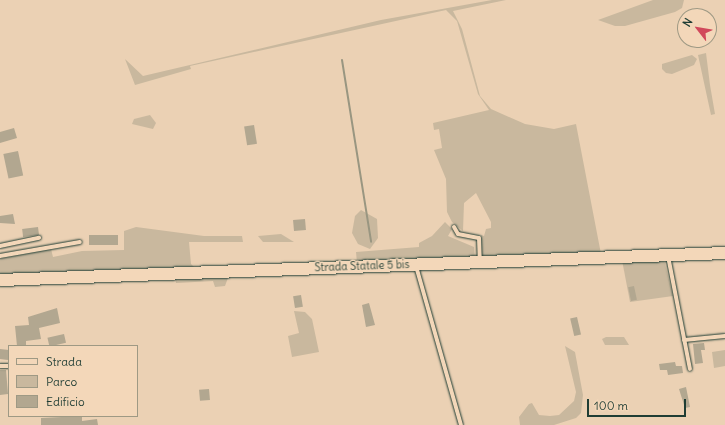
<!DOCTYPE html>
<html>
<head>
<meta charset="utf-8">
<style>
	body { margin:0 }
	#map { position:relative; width:725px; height:425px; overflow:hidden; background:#ebd1b4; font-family:Delius,sans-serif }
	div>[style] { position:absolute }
	.green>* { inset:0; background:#c9b89e }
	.stream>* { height:2px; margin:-1px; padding:0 1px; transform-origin:1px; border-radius:1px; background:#999681 }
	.building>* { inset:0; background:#b2a790; transform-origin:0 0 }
	.roads { filter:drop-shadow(0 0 1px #1f3d34) drop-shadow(0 0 1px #1f3d34) }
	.service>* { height:4px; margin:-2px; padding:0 2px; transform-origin:2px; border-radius:2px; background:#f3d7b9 }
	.primary>* { height:12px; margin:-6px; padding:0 6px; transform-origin:6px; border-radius:6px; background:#f3d7b9 }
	span { translate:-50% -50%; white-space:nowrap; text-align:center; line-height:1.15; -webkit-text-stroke:3px #f3d7b9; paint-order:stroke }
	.street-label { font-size:11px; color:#1f3d34 }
	.legend { position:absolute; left:8px; top:345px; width:130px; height:72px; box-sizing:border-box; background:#f3d7b9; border:1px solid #9e9984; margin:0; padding:5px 7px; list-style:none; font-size:12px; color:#1f3d34 }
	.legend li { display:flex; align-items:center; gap:8px; height:20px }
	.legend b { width:20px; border:1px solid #9e9984 }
	.north { position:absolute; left:677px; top:8px; width:40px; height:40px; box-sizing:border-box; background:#f3d7b9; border:1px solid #9e9984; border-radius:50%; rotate:301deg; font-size:11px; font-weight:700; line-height:16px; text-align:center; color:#1f3d34 }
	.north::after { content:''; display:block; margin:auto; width:14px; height:18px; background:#d1495b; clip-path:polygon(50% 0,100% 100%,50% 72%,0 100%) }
	.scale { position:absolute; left:587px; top:399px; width:99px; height:18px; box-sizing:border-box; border:2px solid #1f3d34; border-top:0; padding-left:5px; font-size:12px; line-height:14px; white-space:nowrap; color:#1f3d34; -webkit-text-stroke:3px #f3d7b9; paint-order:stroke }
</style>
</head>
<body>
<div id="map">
	<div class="green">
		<div style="clip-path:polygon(492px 0,506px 0,453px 11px,462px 29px,480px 96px,491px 109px,525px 124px,554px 129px,576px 124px,601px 254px,482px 259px,481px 235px,484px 236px,486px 229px,491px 228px,491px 222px,476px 193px,464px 203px,463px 231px,452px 222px,447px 212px,446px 179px,434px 150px,442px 148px,439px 129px,434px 130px,433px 123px,489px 110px,478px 94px,457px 21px,446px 10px,190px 66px,191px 69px,135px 85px,125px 59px,143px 76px,381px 20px)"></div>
		<div style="clip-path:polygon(653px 0,684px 0,682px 8px,675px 12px,625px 26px,615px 26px,598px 20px)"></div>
		<div style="clip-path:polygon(706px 53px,710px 85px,715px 114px,711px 115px,698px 55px)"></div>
		<div style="clip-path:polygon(692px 55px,697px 59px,694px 65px,672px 74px,666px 73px,662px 69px,662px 64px)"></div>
		<div style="clip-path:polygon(150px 115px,156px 123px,153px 129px,132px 124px,134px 119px)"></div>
		<div style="clip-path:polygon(361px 210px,377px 219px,378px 238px,370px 249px,358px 244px,352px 233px,355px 216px)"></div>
		<div style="clip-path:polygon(445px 222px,452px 229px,448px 236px,474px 247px,475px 258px,357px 263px,356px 252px,419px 247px,419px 243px,432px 236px)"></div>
		<div style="clip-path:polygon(136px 227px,204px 236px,242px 236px,243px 242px,189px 242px,191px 264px,195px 268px,0 275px,0 259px,51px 249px,53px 257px,82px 251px,124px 250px,124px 231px)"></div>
		<div style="clip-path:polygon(281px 234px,294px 242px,263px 242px,258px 236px)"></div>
		<div style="clip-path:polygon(622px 260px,664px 260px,673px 296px,630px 302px)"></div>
		<div style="clip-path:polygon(229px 275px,225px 286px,215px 287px,213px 281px,176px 283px,175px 277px)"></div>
		<div style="clip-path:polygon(294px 311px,305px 312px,312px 319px,319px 352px,292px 357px,288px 336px,299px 333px)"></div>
		<div style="clip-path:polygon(606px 337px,624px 337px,629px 345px,605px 345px,602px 339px)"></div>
		<div style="clip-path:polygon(565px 346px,575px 352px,583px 395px,581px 413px,576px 418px,554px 425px,520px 425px,519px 417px,529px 404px,532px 403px,539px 415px,550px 416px,559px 415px,574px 401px,576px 392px)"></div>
		<div style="clip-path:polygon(725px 350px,725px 366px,714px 368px,712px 352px)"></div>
	</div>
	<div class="stream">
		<div style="left:342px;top:60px;width:184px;rotate:80.9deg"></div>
	</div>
	<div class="building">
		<div style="left:254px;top:125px;width:19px;height:10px;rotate:81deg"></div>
		<div style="clip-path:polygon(14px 128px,17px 138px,0 143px,0 132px)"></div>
		<div style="left:18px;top:151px;width:25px;height:15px;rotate:78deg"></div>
		<div style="clip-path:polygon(13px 214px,15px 224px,0 223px,0 216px)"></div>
		<div style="left:305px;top:219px;width:11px;height:12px;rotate:85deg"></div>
		<div style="left:38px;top:227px;width:8px;height:16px;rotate:83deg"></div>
		<div style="left:89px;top:235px;width:29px;height:10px"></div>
		<div style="left:634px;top:286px;width:14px;height:6px;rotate:78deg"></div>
		<div style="left:301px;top:295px;width:12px;height:8px;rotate:81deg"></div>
		<div style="clip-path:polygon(369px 303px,375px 325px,366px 327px,362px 305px)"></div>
		<div style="clip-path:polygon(57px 308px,60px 323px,39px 328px,41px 339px,26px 341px,26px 346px,17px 346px,15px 326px,29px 325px,28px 317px)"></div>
		<div style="left:577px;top:317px;width:18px;height:7px;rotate:77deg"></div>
		<div style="left:64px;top:334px;width:9px;height:17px;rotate:77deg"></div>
		<div style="clip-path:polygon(704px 343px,705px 350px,701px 350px,703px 363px,695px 364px,693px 344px)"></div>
		<div style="left:0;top:349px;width:9px;height:10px;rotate:6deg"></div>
		<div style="clip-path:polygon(675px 362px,676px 366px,682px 366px,683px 373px,668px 375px,667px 370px,660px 370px,659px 364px)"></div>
		<div style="clip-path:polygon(0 370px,6px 370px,8px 394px,0 395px)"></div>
		<div style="clip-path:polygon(686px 387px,690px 407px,685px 408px,679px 389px)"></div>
		<div style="left:209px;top:389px;width:11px;height:10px;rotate:85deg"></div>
		<div style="clip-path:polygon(82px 416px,82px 421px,97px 419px,98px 425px,41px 425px,41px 418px)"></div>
	</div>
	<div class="roads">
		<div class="service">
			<div style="left:454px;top:227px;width:8px;rotate:60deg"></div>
			<div style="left:458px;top:234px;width:21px;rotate:11deg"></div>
			<div style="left:479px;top:238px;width:23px;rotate:88deg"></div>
			<div style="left:0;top:246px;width:40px;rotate:-12deg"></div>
			<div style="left:0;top:256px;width:81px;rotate:-9.9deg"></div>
			<div style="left:668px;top:256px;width:115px;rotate:79deg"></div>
			<div style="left:416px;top:266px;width:165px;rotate:74.2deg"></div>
			<div style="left:684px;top:340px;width:41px;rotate:-5.6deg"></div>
			<div style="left:0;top:366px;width:9px"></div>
		</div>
		<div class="primary">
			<div style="left:0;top:280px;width:726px;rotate:-2.13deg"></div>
		</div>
	</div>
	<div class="street-label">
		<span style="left:362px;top:266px;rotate:-2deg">Strada Statale 5 bis</span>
	</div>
	<ul class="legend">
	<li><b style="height:5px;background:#f3d7b9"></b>Strada</li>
	<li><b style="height:11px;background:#c9b89e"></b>Parco</li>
	<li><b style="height:11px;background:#b2a790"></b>Edificio</li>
	</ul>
	<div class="north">N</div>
	<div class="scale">100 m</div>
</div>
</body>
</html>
